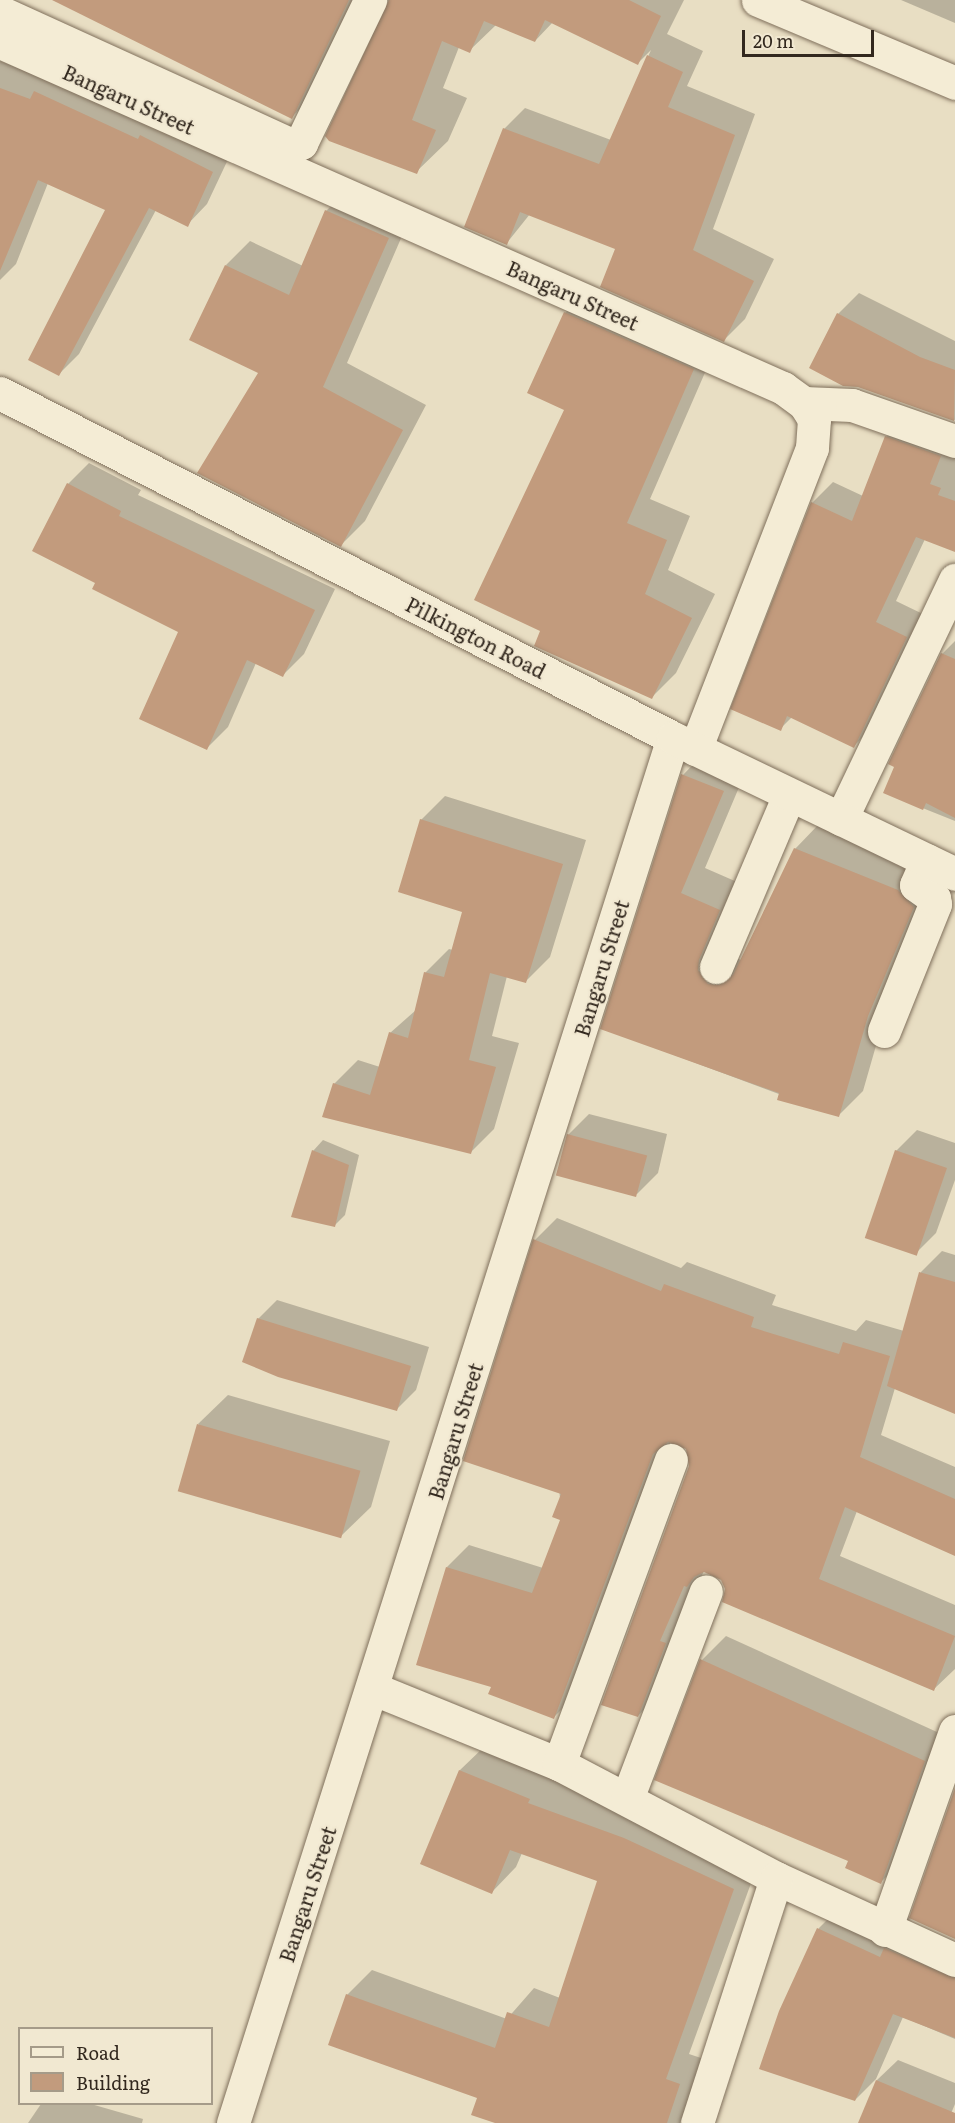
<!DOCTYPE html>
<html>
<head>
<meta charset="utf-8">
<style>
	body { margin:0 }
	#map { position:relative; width:955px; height:2123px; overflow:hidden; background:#e8dec3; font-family:Literata,serif }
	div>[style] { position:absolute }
	.shadow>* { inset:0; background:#0003 }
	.building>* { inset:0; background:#c29b7d; transform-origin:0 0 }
	.roads { filter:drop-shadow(0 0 2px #80705c) drop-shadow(0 0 2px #80705c) }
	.minor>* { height:33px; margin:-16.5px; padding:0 16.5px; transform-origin:16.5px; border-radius:16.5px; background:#f4ecd5 }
	.tertiary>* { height:33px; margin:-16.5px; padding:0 16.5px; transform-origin:16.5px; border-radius:16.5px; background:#f4ecd5 }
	span { translate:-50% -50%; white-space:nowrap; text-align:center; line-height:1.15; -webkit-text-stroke:4.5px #f1e8d1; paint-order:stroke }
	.street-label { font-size:20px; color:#32281e }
	.legend { position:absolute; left:18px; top:2027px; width:195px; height:78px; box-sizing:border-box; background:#f1e8d1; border:2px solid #a59b89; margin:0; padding:8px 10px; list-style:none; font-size:18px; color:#32281e }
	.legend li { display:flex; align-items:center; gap:12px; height:30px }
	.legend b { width:30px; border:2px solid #a59b89 }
	.scale { position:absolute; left:742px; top:30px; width:132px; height:27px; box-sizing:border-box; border:3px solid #32281e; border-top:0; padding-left:8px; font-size:18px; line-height:21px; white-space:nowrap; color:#32281e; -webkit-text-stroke:4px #f1e8d1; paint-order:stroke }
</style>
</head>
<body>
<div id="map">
	<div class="shadow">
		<div style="clip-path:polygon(55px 0,364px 0,323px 85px,292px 117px)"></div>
		<div style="clip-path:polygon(388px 0,684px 0,667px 34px,703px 51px,687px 86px,755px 114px,713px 229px,774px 259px,745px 319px,724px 340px,617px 248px,530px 214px,506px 244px,504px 129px,525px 108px,611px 140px,651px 50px,638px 63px,553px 22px,535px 41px,496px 25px,469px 51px,459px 47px,443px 88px,467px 98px,448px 141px,416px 172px)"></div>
		<div style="clip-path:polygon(901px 0,955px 0,955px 23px)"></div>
		<div style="clip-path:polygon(0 61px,232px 151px,207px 204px,187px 225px,156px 210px,79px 354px,59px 374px,107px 209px,48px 183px,16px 264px,0 280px)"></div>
		<div style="clip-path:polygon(351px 187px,412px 213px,347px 363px,426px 405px,365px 521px,341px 545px,260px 373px,226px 265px,250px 241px,303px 266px,326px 211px)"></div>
		<div style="clip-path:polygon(589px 289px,717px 345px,650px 499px,690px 516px,668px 570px,715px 594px,676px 673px,652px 697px,542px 631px,566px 409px,565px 313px)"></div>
		<div style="clip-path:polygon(859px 293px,955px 341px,955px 420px,859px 386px,838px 314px)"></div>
		<div style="clip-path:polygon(907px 416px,955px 433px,955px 546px,925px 539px,896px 601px,927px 616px,875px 725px,854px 746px,792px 717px,780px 729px,812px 503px,833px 482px,863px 496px,886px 437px)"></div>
		<div style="clip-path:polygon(89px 463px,141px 490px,138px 495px,335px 589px,304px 654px,283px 675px,256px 663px,228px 727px,207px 748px,180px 631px,97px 582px,68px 484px)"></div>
		<div style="clip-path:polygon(955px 641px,955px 821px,885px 793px,896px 766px,890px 763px,942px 654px)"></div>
		<div style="clip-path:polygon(707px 750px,748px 766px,705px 868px,744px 885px,726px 954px,741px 960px,795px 849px,819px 824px,938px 881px,892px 990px,863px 1091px,838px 1116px,602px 1028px,683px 775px)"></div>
		<div style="clip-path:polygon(445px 796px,586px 840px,550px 957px,526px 981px,507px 976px,492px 1036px,519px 1043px,494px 1129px,470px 1153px,334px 1084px,358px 1060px,380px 1067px,390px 1033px,416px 1010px,425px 973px,449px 949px,453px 950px,463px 911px,421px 820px)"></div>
		<div style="clip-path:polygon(589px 1114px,667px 1134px,658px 1173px,637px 1194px,568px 1135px)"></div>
		<div style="clip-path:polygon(917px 1130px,955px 1143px,955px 1180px,936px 1233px,915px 1254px,896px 1151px)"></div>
		<div style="clip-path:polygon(323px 1140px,359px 1155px,345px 1215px,335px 1225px,313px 1151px)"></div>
		<div style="clip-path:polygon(557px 1218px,681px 1268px,687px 1262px,776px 1295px,772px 1305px,856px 1331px,866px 1320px,904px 1331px,921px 1272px,942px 1251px,955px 1255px,955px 1413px,895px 1388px,881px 1435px,955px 1467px,955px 1555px,857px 1511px,840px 1556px,955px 1605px,955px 1669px,934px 1689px,726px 1588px,722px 1579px,704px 1571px,681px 1618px,660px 1693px,638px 1716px,690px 1467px,687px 1447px,671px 1441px,576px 1695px,554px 1717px,493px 1686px,447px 1567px,469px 1545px,543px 1568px,562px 1519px,535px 1240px)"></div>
		<div style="clip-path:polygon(277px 1300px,429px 1347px,416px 1390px,397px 1409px,258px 1319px)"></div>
		<div style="clip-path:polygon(228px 1395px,390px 1441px,371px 1507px,341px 1536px,198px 1424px)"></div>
		<div style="clip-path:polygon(726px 1636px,948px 1737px,905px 1858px,881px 1882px,850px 1860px,702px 1660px)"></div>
		<div style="clip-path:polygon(485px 1746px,758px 1864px,689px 2054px,704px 2059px,682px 2123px,499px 2123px,479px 2097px,347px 1995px,372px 1970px,507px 2019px,534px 1988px,560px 1998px,599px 1881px,522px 1853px,516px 1867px,492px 1892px,422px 1864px,460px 1770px)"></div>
		<div style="clip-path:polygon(840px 1907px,955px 1950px,955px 2039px,903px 2017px,876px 2079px,855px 2100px,781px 2012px,819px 1928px)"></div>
		<div style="clip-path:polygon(898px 2060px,955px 2083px,955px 2104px,947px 2123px,874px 2123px,877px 2080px)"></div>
		<div style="clip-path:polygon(41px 2104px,91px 2104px,143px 2119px,142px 2123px,28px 2123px)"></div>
	</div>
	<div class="building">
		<div style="clip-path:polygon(52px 0,349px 0,292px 119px)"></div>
		<div style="clip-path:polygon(389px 0,629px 0,661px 16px,638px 65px,545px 20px,535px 42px,484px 21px,470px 53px,442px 41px,412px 120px,436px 130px,417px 174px,329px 141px,325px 136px)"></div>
		<div style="clip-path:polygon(647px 55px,683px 72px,668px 107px,735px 135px,693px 250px,754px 281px,724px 342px,600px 287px,615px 249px,520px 212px,507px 245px,464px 227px,503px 128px,599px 164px)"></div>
		<div style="clip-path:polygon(0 88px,30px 99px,34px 91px,138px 139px,140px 135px,213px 172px,188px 227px,149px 208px,59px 376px,28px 360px,105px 210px,38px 180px,0 271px)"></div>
		<div style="clip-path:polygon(325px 210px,389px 238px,323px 387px,403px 430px,341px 547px,197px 473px,258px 373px,189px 340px,225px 265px,289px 295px)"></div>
		<div style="clip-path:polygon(564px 312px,694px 369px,627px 523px,667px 540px,645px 594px,692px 618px,652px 699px,534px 646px,540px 631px,474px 600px,564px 410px,527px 393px)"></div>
		<div style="clip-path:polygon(837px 313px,920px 357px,955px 370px,954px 421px,858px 387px,843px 386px,809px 368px)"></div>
		<div style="clip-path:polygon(885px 436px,941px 456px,930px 484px,941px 488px,938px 495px,955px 501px,955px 552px,916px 537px,876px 622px,907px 637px,854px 748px,787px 716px,781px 731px,730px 709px,811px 502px,852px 521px)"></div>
		<div style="clip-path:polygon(67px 483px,121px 511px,119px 516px,315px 610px,283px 677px,247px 660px,207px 750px,139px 719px,178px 632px,92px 589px,95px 583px,32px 551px)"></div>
		<div style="clip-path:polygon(941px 653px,955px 659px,955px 818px,926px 803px,923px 810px,883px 793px,894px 767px,888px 764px)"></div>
		<div style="clip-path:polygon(681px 774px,724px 791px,681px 893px,720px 910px,699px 960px,698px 970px,708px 984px,719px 985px,733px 975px,794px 848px,898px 890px,914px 907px,868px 1016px,839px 1117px,777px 1100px,779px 1093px,600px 1029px)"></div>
		<div style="clip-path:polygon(420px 819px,563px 864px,526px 983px,490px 973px,469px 1060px,496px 1067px,471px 1154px,322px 1117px,333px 1083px,370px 1095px,389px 1032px,408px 1038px,424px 972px,444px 977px,462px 912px,398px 892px)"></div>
		<div style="left:567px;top:1134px;width:83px;height:43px;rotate:15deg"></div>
		<div style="clip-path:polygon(312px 1150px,349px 1165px,335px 1227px,291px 1217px)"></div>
		<div style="left:895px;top:1150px;width:55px;height:93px;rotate:19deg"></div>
		<div style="clip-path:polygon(533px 1239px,661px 1291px,664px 1284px,754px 1317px,751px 1327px,839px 1354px,843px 1342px,890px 1356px,860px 1457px,955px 1499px,955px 1556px,845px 1507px,819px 1579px,955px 1636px,934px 1691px,722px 1602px,725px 1589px,721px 1580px,704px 1572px,694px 1577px,687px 1587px,684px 1586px,660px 1641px,666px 1643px,638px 1717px,601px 1705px,689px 1466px,686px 1449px,668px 1442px,653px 1454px,554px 1719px,488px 1694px,491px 1687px,416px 1665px,446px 1567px,532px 1593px,560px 1520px,552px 1517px,561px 1494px,463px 1461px)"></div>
		<div style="clip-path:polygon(919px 1272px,955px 1282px,955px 1414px,887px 1386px)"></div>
		<div style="clip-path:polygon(257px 1318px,411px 1366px,397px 1411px,278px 1377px,242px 1362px)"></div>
		<div style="left:197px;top:1424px;width:170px;height:70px;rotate:16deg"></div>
		<div style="clip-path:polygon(700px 1659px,925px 1761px,881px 1884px,845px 1868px,848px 1861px,654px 1780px)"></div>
		<div style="clip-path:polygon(459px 1770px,530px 1799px,528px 1803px,624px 1838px,734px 1889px,666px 2079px,680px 2084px,667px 2123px,495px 2123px,471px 2115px,477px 2098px,328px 2045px,346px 1994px,495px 2048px,507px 2012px,549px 2027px,597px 1881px,510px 1850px,492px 1894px,420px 1864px)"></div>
		<div style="clip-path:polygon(955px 1788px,955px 1939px,909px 1918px)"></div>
		<div style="clip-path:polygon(817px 1928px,880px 1957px,884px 1948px,955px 1978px,955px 2038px,893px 2014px,855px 2101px,759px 2069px,779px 2011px)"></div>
		<div style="clip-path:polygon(876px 2080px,955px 2113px,955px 2123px,858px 2123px)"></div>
	</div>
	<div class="roads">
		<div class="minor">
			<div style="left:758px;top:0;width:214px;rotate:22.8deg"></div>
			<div style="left:0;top:12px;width:323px;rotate:24.5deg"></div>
			<div style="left:294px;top:146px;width:8px;rotate:-23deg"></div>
			<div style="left:301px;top:143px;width:159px;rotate:-64.2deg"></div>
			<div style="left:0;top:42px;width:856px;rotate:23.84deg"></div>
			<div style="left:783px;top:388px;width:26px;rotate:36deg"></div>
			<div style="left:804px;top:403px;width:19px;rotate:58deg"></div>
			<div style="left:814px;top:419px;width:29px;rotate:94deg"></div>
			<div style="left:812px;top:448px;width:323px;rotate:111.2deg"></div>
			<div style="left:804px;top:403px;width:48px;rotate:2.4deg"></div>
			<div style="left:852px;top:405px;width:109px;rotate:19.3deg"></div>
			<div style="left:841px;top:819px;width:265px;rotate:-64.5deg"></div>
			<div style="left:716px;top:967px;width:187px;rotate:-67deg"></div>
			<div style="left:884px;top:1031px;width:137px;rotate:-68.1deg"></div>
			<div style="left:935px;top:904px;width:6px;rotate:-99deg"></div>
			<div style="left:934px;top:898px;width:22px;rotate:-144deg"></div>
			<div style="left:916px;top:885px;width:27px;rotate:-66deg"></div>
			<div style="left:374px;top:1689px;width:200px;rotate:22.1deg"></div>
			<div style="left:559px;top:1764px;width:245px;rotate:27.7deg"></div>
			<div style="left:776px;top:1878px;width:197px;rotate:24.6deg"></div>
			<div style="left:559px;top:1764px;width:324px;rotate:-69.8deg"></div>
			<div style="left:627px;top:1799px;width:222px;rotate:-69.2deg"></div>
			<div style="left:885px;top:1930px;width:211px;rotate:-70.6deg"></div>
			<div style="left:233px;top:2123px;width:1453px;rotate:-72.38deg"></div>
			<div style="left:697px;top:2123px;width:257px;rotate:-72.1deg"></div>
		</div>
		<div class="tertiary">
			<div style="left:0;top:393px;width:756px;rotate:27.14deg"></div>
			<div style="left:673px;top:738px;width:313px;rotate:25.7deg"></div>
		</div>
	</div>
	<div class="street-label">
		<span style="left:129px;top:99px;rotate:24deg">Bangaru Street</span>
		<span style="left:573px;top:295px;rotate:24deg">Bangaru Street</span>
		<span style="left:476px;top:637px;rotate:27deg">Pilkington Road</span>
		<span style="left:601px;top:968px;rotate:-73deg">Bangaru Street</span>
		<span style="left:455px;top:1431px;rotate:-73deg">Bangaru Street</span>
		<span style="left:307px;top:1894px;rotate:-72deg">Bangaru Street</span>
	</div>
	<ul class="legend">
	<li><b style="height:8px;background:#f4ecd5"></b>Road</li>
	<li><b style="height:16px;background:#c29b7d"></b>Building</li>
	</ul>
	<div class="scale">20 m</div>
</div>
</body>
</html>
